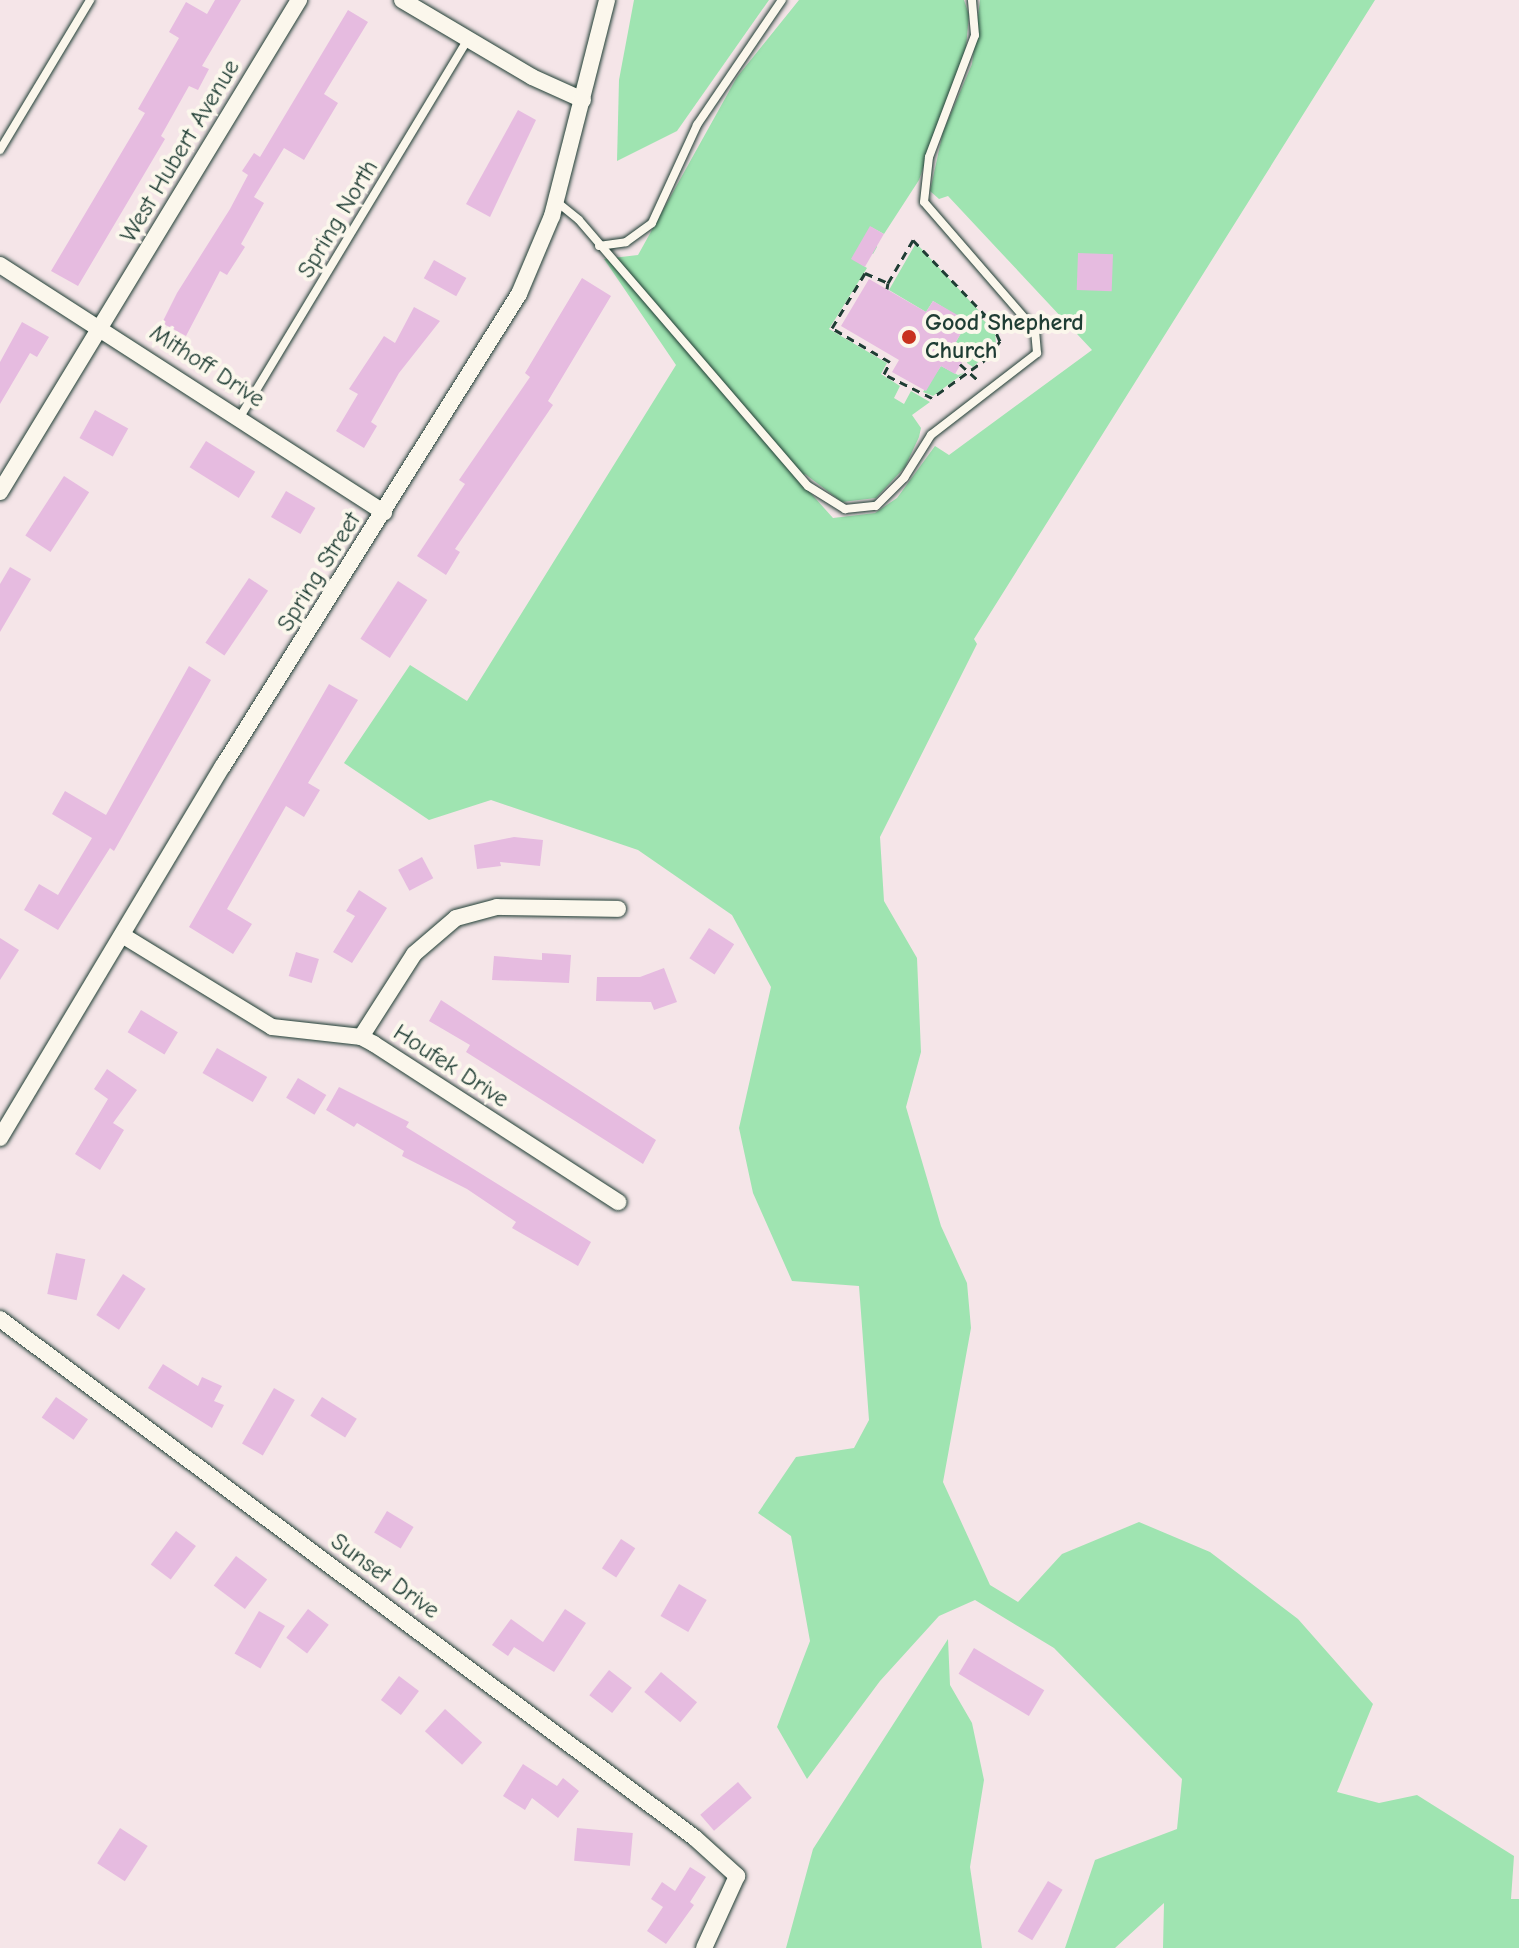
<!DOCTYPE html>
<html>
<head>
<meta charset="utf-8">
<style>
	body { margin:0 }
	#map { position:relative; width:1519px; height:1948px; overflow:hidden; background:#f5e5e8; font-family:"Comic Neue",sans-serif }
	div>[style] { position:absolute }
	.green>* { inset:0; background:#9fe4b1 }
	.building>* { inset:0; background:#e6bbe0; transform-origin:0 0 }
	.path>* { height:3px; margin-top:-1.5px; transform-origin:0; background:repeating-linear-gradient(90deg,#1f3d34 0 8px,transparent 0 14px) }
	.roads { filter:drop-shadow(0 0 2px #1f3d34) drop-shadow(0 0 2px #1f3d34) }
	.lane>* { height:8px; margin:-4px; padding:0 4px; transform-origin:4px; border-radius:4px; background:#fbf7ec }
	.street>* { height:16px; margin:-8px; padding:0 8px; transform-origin:8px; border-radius:8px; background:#fbf7ec }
	.dots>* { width:22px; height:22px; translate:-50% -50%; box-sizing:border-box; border:4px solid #fbf7ec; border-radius:50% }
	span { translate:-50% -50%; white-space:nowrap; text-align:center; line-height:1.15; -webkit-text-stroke:8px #fbf7ec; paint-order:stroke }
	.street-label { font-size:24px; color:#1f3d34 }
	.poi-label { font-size:24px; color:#1f3d34; font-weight:700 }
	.left { translate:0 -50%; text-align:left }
</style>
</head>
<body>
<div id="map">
	<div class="green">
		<div style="clip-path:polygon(634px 0,769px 0,677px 131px,617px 161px,619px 80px)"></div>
		<div style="clip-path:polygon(799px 0,964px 0,969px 15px,966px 47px,919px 180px,884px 234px,871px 227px,877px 247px,873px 254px,860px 247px,853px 259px,867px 268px,829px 329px,887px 363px,881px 374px,900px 386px,894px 398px,904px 404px,911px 391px,930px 402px,912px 415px,921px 428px,919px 437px,905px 467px,876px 498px,842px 502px,805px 474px,799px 480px,833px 518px,875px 513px,897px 498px,935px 446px,949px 455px,1092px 350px,948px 196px,939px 199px,930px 191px,943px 132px,972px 64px,980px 0,1375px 0,974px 639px,977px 644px,880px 837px,884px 901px,917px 958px,921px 1052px,906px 1107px,941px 1226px,967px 1283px,971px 1328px,943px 1482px,990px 1585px,1018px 1602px,1062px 1554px,1139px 1522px,1210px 1552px,1298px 1619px,1373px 1704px,1337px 1792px,1379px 1803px,1417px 1795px,1514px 1856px,1511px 1899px,1519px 1899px,1519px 1948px,1163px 1948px,1164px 1903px,1115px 1948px,1065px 1948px,1095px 1860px,1177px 1829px,1182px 1779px,1054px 1648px,975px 1600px,939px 1616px,880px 1681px,807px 1779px,777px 1727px,810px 1641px,791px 1536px,758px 1513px,796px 1457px,854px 1448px,869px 1420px,859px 1286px,792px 1281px,753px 1193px,739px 1128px,771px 987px,732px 915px,638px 850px,491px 800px,429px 820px,344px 763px,410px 665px,467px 701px,676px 365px,604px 259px,638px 255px,737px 77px)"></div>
		<div style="clip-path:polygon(916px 243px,982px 314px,980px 317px,967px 322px,933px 301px,926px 312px,889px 290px)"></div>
		<div style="clip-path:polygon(982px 319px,995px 330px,996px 345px,973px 367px,967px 363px,969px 357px,953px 347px,965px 326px)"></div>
		<div style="clip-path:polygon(941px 366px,958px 375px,964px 373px,933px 396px,923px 392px)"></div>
		<div style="clip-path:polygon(948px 1639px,950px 1685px,972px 1723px,984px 1780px,970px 1867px,982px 1948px,786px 1948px,813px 1849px)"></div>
	</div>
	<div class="building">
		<div style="clip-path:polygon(215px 0,241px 0,202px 66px,209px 69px,198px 90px,189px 86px,161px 136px,165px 139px,78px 286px,51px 271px,145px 113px,138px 109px,179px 38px,169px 32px,186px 2px,207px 14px)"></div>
		<div style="clip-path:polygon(348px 10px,368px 22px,324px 94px,338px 103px,304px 160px,284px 148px,254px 197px,264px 203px,241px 244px,245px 247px,227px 275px,220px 271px,186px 336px,162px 323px,177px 293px,230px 209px,248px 175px,242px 171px,254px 153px,260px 157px)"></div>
		<div style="clip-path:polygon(518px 110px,536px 120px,490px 217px,466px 204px)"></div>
		<div style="left:870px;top:226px;width:16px;height:38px;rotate:30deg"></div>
		<div style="left:1078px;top:253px;width:35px;height:37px;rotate:2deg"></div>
		<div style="left:434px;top:260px;width:37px;height:21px;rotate:29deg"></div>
		<div style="clip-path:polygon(582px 278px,611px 296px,548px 401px,553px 405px,455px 549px,460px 552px,446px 575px,417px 556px,465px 484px,459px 480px,530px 377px,525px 373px)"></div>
		<div style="clip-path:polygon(869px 279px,926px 312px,933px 301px,968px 321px,953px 347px,966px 355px,955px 374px,941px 366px,926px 391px,892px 372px,899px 360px,841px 326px)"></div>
		<div style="clip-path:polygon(414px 307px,440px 321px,399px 373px,371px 422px,377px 426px,364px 448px,336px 431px,358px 394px,349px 389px,384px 336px,395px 343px)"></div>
		<div style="clip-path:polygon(22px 322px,49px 337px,37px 357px,30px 353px,0 404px,0 362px)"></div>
		<div style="left:95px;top:410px;width:38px;height:32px;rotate:29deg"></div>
		<div style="left:206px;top:441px;width:58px;height:31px;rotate:32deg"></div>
		<div style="left:64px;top:476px;width:30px;height:71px;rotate:33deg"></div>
		<div style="left:286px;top:491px;width:34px;height:30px;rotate:30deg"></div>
		<div style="clip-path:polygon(10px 567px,31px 579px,0 632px,0 584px)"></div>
		<div style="left:249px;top:578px;width:23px;height:78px;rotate:34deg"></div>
		<div style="left:398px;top:581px;width:35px;height:69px;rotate:33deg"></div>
		<div style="clip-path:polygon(189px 666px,211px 680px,114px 851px,110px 848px,58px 930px,24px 910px,39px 884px,58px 895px,92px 838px,52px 814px,65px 791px,106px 815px)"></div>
		<div style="clip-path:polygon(329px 684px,358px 700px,308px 783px,320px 790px,304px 817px,286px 806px,227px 909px,252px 924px,233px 954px,189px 927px)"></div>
		<div style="clip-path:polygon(514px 837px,543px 840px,540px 866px,500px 862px,501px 866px,477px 869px,474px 845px)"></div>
		<div style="left:422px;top:857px;width:24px;height:27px;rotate:62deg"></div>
		<div style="clip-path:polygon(359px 890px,387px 908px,352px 963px,333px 952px,355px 916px,346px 911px)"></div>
		<div style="left:709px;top:928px;width:30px;height:36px;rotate:33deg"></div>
		<div style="clip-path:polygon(0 938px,19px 950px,0 980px)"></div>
		<div style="left:296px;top:952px;width:24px;height:25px;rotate:17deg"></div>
		<div style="clip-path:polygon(542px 953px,571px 955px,569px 983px,492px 980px,494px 956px,542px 960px)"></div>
		<div style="clip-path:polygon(664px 968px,677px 1002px,654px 1010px,651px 1002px,596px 1001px,597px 977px,640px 977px)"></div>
		<div style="clip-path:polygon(441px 1000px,656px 1140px,643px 1164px,466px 1052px,470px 1045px,429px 1021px)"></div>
		<div style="left:141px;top:1010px;width:43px;height:26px;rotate:31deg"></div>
		<div style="left:217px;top:1048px;width:58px;height:29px;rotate:30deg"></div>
		<div style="clip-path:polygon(107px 1069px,137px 1090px,113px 1123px,124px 1130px,100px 1170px,75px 1154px,108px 1099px,94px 1089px)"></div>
		<div style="left:298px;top:1078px;width:33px;height:23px;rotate:31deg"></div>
		<div style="clip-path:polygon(339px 1087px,409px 1122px,406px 1127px,591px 1242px,578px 1266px,512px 1228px,516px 1222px,467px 1189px,402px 1156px,404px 1151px,357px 1123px,354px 1127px,326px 1110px)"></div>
		<div style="left:56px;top:1253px;width:30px;height:42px;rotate:12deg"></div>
		<div style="left:123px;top:1274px;width:27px;height:49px;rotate:33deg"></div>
		<div style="clip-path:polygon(163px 1364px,198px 1386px,202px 1377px,222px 1386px,214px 1401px,224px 1405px,212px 1428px,148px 1388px)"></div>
		<div style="left:274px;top:1388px;width:24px;height:64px;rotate:30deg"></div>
		<div style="left:56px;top:1397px;width:39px;height:25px;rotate:35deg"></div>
		<div style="left:322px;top:1397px;width:41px;height:22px;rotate:32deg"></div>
		<div style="left:387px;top:1511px;width:31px;height:25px;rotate:31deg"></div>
		<div style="left:176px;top:1531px;width:25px;height:42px;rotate:37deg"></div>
		<div style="left:621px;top:1539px;width:17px;height:35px;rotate:33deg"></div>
		<div style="left:236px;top:1556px;width:39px;height:37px;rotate:37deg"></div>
		<div style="left:679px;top:1584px;width:32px;height:37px;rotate:30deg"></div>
		<div style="left:308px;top:1609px;width:26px;height:36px;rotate:37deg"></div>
		<div style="clip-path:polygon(565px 1609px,586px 1623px,554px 1672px,514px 1647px,508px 1656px,492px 1645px,511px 1619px,543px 1642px)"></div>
		<div style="left:259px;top:1611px;width:30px;height:49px;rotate:30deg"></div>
		<div style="left:974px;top:1648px;width:82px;height:30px;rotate:31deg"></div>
		<div style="left:609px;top:1670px;width:29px;height:32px;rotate:38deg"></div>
		<div style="left:661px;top:1672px;width:47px;height:26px;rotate:40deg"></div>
		<div style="left:399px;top:1676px;width:25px;height:30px;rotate:37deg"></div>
		<div style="left:445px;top:1709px;width:50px;height:30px;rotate:42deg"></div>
		<div style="clip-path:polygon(523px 1764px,557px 1786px,563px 1778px,579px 1791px,558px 1818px,532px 1798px,525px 1810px,503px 1796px)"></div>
		<div style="left:738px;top:1782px;width:21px;height:50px;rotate:49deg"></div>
		<div style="left:120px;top:1828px;width:33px;height:42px;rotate:33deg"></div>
		<div style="left:577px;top:1828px;width:56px;height:33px;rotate:5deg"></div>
		<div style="clip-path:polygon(690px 1867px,706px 1877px,690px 1902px,694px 1905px,666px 1944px,647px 1931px,663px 1907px,651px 1899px,662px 1882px,675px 1891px)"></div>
		<div style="left:1048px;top:1881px;width:17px;height:59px;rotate:31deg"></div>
	</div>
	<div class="path">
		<div style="left:913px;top:240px;width:112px;rotate:46.1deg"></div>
		<div style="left:991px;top:321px;width:22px;rotate:66deg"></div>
		<div style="left:1000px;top:341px;width:19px;rotate:125deg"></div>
		<div style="left:989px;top:357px;width:70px;rotate:144.3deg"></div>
		<div style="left:932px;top:398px;width:54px;rotate:-153.4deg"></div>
		<div style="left:884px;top:374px;width:13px;rotate:-63deg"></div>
		<div style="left:890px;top:362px;width:67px;rotate:-149.6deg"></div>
		<div style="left:832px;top:328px;width:64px;rotate:-59deg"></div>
		<div style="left:865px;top:273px;width:25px;rotate:23deg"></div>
		<div style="left:888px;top:283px;width:50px;rotate:-59.8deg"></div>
		<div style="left:887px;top:289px;width:6px;rotate:-81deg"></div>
		<div style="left:966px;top:324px;width:21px;rotate:-25deg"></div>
		<div style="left:960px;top:364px;width:24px;rotate:42deg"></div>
	</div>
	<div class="roads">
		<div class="lane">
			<div style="left:0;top:150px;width:175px;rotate:-59deg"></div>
			<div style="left:557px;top:202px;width:28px;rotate:39deg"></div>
			<div style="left:579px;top:220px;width:351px;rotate:49.3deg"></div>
			<div style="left:808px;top:486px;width:44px;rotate:31.9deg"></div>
			<div style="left:845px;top:509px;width:31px;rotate:-6deg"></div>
			<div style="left:876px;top:506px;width:40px;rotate:-45deg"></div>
			<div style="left:904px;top:478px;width:51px;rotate:-57.9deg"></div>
			<div style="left:931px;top:435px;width:134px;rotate:-37.7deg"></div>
			<div style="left:1037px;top:353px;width:23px;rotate:-95deg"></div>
			<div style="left:1035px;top:330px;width:169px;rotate:-130.9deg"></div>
			<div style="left:924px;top:202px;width:45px;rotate:-83.7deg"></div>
			<div style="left:929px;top:157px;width:130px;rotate:-69.3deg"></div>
			<div style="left:975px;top:35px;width:35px;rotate:-95deg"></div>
			<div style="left:599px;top:246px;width:27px;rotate:-8deg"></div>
			<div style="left:626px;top:242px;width:32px;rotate:-36deg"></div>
			<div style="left:652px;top:223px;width:108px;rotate:-65.3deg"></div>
			<div style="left:697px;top:125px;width:151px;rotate:-55.8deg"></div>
			<div style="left:240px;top:417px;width:439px;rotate:-58.9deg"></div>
		</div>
		<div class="street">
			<div style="left:402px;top:0;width:151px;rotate:30.6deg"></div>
			<div style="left:532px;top:77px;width:56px;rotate:24.3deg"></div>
			<div style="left:0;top:265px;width:457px;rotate:32.8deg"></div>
			<div style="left:0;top:492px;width:576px;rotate:-58.71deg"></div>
			<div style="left:122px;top:935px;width:176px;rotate:31.5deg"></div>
			<div style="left:272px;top:1027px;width:90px;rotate:6.4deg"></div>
			<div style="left:361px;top:1037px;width:15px;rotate:28deg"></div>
			<div style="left:374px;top:1044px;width:291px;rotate:32.9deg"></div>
			<div style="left:361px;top:1037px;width:98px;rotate:-57.4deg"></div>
			<div style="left:414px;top:954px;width:55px;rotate:-40.6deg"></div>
			<div style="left:456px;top:918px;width:42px;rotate:-15deg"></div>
			<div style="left:497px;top:907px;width:121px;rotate:0.9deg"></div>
			<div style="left:0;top:1138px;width:434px;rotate:-59.1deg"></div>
			<div style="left:223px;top:766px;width:557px;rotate:-57.91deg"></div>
			<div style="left:519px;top:294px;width:85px;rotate:-67.1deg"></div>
			<div style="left:552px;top:216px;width:223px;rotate:-75.7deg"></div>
			<div style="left:0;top:1319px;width:867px;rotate:36.75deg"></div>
			<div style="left:695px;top:1838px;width:57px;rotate:42.1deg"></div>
			<div style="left:737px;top:1876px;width:79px;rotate:114.6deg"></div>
		</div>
	</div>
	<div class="dots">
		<div style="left:909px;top:337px;background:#c8321e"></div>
	</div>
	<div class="street-label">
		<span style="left:180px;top:151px;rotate:-59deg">West Hubert Avenue</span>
		<span style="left:338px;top:219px;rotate:-59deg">Spring North</span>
		<span style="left:207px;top:366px;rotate:33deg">Mithoff Drive</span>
		<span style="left:319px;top:572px;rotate:-58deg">Spring Street</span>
		<span style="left:451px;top:1066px;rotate:33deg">Houfek Drive</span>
		<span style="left:385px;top:1576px;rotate:36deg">Sunset Drive</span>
	</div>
	<div class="poi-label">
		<span class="left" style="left:925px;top:337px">Good Shepherd<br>Church</span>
	</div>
</div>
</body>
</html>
